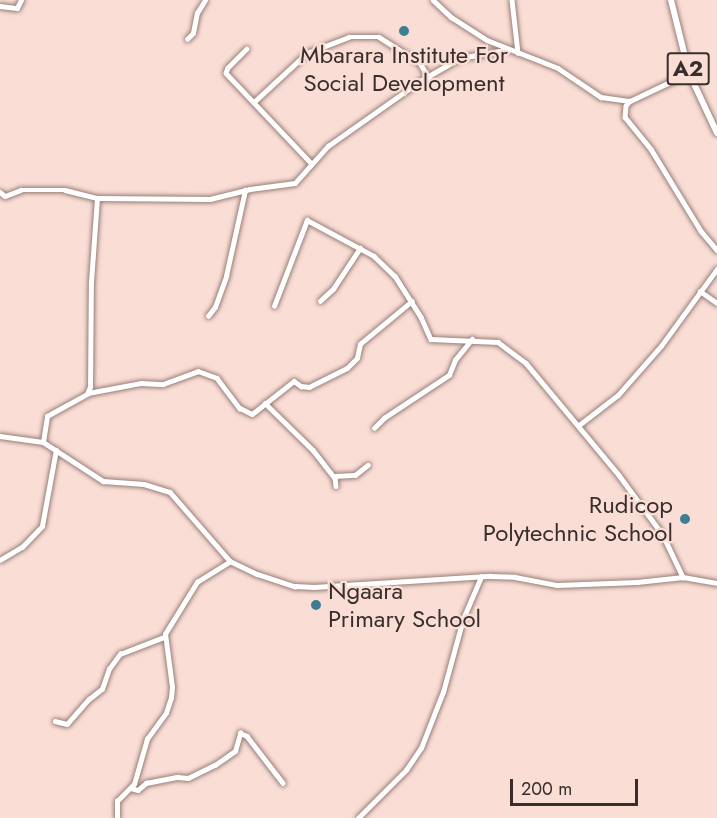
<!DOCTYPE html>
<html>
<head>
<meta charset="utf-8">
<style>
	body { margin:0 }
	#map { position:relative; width:717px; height:818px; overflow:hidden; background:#faded6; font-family:Jost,sans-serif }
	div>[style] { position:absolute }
	.roads { filter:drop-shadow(0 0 2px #987f78) drop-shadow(0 0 2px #987f78) }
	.minor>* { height:4.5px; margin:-2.25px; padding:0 2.25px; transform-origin:2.25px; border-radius:2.25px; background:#fff }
	.major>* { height:6px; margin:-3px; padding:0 3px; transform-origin:3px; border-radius:3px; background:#fff }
	.dots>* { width:16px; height:16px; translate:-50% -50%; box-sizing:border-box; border:3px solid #faded6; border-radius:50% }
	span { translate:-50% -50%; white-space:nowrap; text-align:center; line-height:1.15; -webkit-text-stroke:4.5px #faded6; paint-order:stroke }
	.shield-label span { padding:2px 4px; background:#faded6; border:2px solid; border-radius:4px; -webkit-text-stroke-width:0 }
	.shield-label { font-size:22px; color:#382e2b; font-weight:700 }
	.poi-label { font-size:24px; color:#382e2b }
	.right { translate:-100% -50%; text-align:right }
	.left { translate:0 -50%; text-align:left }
	.scale { position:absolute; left:510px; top:779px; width:128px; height:27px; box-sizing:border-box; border:3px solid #382e2b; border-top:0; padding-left:8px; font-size:18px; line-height:21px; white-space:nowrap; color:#382e2b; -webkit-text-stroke:4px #faded6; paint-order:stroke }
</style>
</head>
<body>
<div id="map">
	<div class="roads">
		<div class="minor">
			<div style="left:433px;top:0;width:25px;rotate:43deg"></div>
			<div style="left:451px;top:17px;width:43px;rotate:32.6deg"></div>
			<div style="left:487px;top:40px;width:76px;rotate:21.5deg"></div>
			<div style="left:558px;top:68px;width:52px;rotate:34deg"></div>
			<div style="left:601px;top:97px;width:29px;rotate:8deg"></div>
			<div style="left:630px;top:101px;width:65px;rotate:-25.4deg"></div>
			<div style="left:512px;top:0;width:53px;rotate:83.5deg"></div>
			<div style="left:0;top:6px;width:17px;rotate:7deg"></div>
			<div style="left:17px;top:8px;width:9px;rotate:-63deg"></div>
			<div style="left:187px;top:39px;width:8px;rotate:-45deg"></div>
			<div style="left:193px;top:33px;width:20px;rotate:-79deg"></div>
			<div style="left:197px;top:13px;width:15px;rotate:-58deg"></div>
			<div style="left:247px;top:49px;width:27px;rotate:135deg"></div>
			<div style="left:228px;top:68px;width:5px;rotate:112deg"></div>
			<div style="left:226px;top:73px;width:125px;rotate:46.6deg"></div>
			<div style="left:630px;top:101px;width:6px;rotate:129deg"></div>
			<div style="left:626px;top:106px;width:11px;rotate:95deg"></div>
			<div style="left:625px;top:117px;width:41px;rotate:50.9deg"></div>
			<div style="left:651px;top:149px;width:96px;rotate:58.6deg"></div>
			<div style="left:701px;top:231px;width:25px;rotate:50deg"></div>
			<div style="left:254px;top:102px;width:72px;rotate:-42.8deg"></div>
			<div style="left:307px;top:53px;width:45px;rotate:-20.9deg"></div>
			<div style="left:349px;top:37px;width:30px"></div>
			<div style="left:379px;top:37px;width:49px;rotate:32.4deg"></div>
			<div style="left:420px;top:63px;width:17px;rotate:59deg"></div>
			<div style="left:0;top:192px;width:6px;rotate:39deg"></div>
			<div style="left:5px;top:196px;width:17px;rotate:-21deg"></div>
			<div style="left:21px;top:190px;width:44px"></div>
			<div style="left:65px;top:190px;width:33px;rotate:14deg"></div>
			<div style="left:700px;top:291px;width:21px;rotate:35deg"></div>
			<div style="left:320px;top:301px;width:18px;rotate:-43deg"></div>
			<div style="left:333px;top:289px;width:49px;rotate:-56.6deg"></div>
			<div style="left:274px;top:306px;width:92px;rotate:-69deg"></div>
			<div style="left:307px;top:220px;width:76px;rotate:28.2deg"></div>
			<div style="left:374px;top:256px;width:29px;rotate:44deg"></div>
			<div style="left:395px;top:276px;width:49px;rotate:57.6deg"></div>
			<div style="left:421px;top:317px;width:24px;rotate:66deg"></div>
			<div style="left:431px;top:339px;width:67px;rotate:2.6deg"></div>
			<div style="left:498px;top:342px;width:35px;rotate:37deg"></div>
			<div style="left:526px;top:363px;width:146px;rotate:50.3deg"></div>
			<div style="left:619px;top:475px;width:74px;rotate:53.7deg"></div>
			<div style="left:663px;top:535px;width:47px;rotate:64.5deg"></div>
			<div style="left:208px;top:316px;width:11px;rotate:-52deg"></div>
			<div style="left:215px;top:307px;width:33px;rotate:-70deg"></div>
			<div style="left:226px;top:276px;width:88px;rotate:-77.5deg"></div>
			<div style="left:88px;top:393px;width:54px;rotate:-10.7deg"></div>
			<div style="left:141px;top:383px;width:22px;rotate:3deg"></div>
			<div style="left:163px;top:384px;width:37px;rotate:-20deg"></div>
			<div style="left:198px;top:371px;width:20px;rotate:20deg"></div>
			<div style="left:217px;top:378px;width:38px;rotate:53deg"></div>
			<div style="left:240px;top:408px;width:13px;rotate:27deg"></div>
			<div style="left:252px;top:414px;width:53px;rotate:-38.2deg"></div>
			<div style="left:294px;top:381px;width:9px;rotate:36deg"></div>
			<div style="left:301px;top:386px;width:8px;rotate:7deg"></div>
			<div style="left:309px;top:387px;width:42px;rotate:-26.6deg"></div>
			<div style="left:347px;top:368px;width:14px;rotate:-45deg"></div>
			<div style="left:357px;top:358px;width:14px;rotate:-78deg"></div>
			<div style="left:360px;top:344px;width:67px;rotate:-39.6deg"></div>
			<div style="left:265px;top:403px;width:67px;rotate:44.4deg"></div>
			<div style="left:313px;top:450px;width:36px;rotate:52deg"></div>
			<div style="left:335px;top:478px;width:8px;rotate:83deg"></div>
			<div style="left:579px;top:425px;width:49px;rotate:-37.6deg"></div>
			<div style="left:618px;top:395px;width:65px;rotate:-48.7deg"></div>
			<div style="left:661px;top:346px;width:95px;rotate:-54deg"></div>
			<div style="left:374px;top:428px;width:14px;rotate:-45deg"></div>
			<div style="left:384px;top:418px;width:78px;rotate:-33.5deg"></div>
			<div style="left:449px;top:375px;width:16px;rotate:-68deg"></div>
			<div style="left:455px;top:360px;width:27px;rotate:-51deg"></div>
			<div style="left:0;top:436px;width:43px;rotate:7.9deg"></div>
			<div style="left:43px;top:442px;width:72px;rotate:33deg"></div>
			<div style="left:103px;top:481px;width:41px;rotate:4.2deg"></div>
			<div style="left:144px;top:484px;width:27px;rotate:17deg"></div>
			<div style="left:170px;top:492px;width:91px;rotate:49deg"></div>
			<div style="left:230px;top:561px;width:30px;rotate:26deg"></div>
			<div style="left:257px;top:574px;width:40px;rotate:18deg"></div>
			<div style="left:295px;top:586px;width:19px;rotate:3deg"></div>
			<div style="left:314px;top:587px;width:177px;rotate:-3.6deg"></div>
			<div style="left:491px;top:576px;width:24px;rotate:2deg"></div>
			<div style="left:515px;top:577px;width:43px;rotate:10.8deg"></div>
			<div style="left:557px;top:585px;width:80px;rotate:-2.1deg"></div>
			<div style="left:637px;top:582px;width:46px;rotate:-6.2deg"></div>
			<div style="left:683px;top:577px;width:35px;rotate:10deg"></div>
			<div style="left:43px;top:442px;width:26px;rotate:-81deg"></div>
			<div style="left:47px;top:416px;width:46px;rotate:-28.8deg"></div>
			<div style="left:87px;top:394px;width:8px;rotate:-67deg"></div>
			<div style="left:90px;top:387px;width:105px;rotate:-89.5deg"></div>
			<div style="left:91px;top:282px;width:84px;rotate:-85.9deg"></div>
			<div style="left:97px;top:198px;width:113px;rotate:0.5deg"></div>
			<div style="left:210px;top:199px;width:41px;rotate:-14deg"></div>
			<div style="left:250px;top:189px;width:45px;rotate:-7.6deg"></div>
			<div style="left:295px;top:183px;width:50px;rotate:-48.3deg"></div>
			<div style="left:328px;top:146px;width:113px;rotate:-35.2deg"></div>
			<div style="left:420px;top:81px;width:46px;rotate:-29.9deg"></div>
			<div style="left:460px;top:58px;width:47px;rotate:-9.9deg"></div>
			<div style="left:334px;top:476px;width:21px;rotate:-3deg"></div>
			<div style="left:355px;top:475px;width:16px;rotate:-38deg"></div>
			<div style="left:0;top:560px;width:26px;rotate:-31deg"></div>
			<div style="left:22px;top:547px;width:29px;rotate:-46deg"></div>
			<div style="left:42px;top:526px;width:77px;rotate:-79.6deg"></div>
			<div style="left:55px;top:721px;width:12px;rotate:14deg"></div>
			<div style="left:67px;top:724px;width:33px;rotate:-49deg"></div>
			<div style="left:89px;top:699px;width:16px;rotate:-38deg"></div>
			<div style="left:102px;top:689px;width:21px;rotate:-71deg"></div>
			<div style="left:109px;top:669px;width:19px;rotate:-54deg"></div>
			<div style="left:120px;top:654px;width:47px;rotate:-21.1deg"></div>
			<div style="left:131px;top:788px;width:7px;rotate:16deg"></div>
			<div style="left:138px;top:790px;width:11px;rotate:-41deg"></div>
			<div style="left:146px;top:783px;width:32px;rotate:-11deg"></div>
			<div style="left:177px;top:777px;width:11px;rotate:5deg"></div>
			<div style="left:188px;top:778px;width:30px;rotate:-26deg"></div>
			<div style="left:215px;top:765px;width:24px;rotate:-35deg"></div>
			<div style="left:235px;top:751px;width:19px;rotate:-74deg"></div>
			<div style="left:240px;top:733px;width:8px;rotate:23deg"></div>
			<div style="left:247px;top:736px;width:59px;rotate:52.5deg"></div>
			<div style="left:117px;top:818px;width:17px;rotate:-90deg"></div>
			<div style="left:117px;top:801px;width:24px;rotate:-45deg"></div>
			<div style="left:134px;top:784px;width:47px;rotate:-73.9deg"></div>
			<div style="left:147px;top:739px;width:32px;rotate:-54deg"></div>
			<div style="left:166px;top:713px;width:16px;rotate:-72deg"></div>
			<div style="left:171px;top:698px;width:11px;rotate:-85deg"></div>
			<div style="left:172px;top:687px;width:53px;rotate:-97.5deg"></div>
			<div style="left:165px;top:634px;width:61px;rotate:-58.4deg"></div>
			<div style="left:197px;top:582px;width:39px;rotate:-32deg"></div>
			<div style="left:358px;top:818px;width:68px;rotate:-45deg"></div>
			<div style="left:406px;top:770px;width:27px;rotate:-56deg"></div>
			<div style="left:421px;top:748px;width:60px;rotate:-68.6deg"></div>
			<div style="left:443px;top:692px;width:76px;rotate:-74.7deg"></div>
			<div style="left:463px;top:619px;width:46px;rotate:-66.8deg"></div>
		</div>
		<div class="major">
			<div style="left:671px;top:0;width:75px;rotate:76.1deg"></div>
			<div style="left:689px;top:73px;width:66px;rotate:65deg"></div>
		</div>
	</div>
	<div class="dots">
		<div style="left:404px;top:31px;background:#3d7f90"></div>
		<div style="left:685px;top:519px;background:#3d7f90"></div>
		<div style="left:316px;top:605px;background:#3d7f90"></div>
	</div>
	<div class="shield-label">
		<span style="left:688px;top:69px">A2</span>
	</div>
	<div class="poi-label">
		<span style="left:404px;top:69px">Mbarara Institute For<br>Social Development</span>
		<span class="right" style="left:673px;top:519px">Rudicop<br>Polytechnic School</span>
		<span class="left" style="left:328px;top:605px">Ngaara<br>Primary School</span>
	</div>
	<div class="scale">200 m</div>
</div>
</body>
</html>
